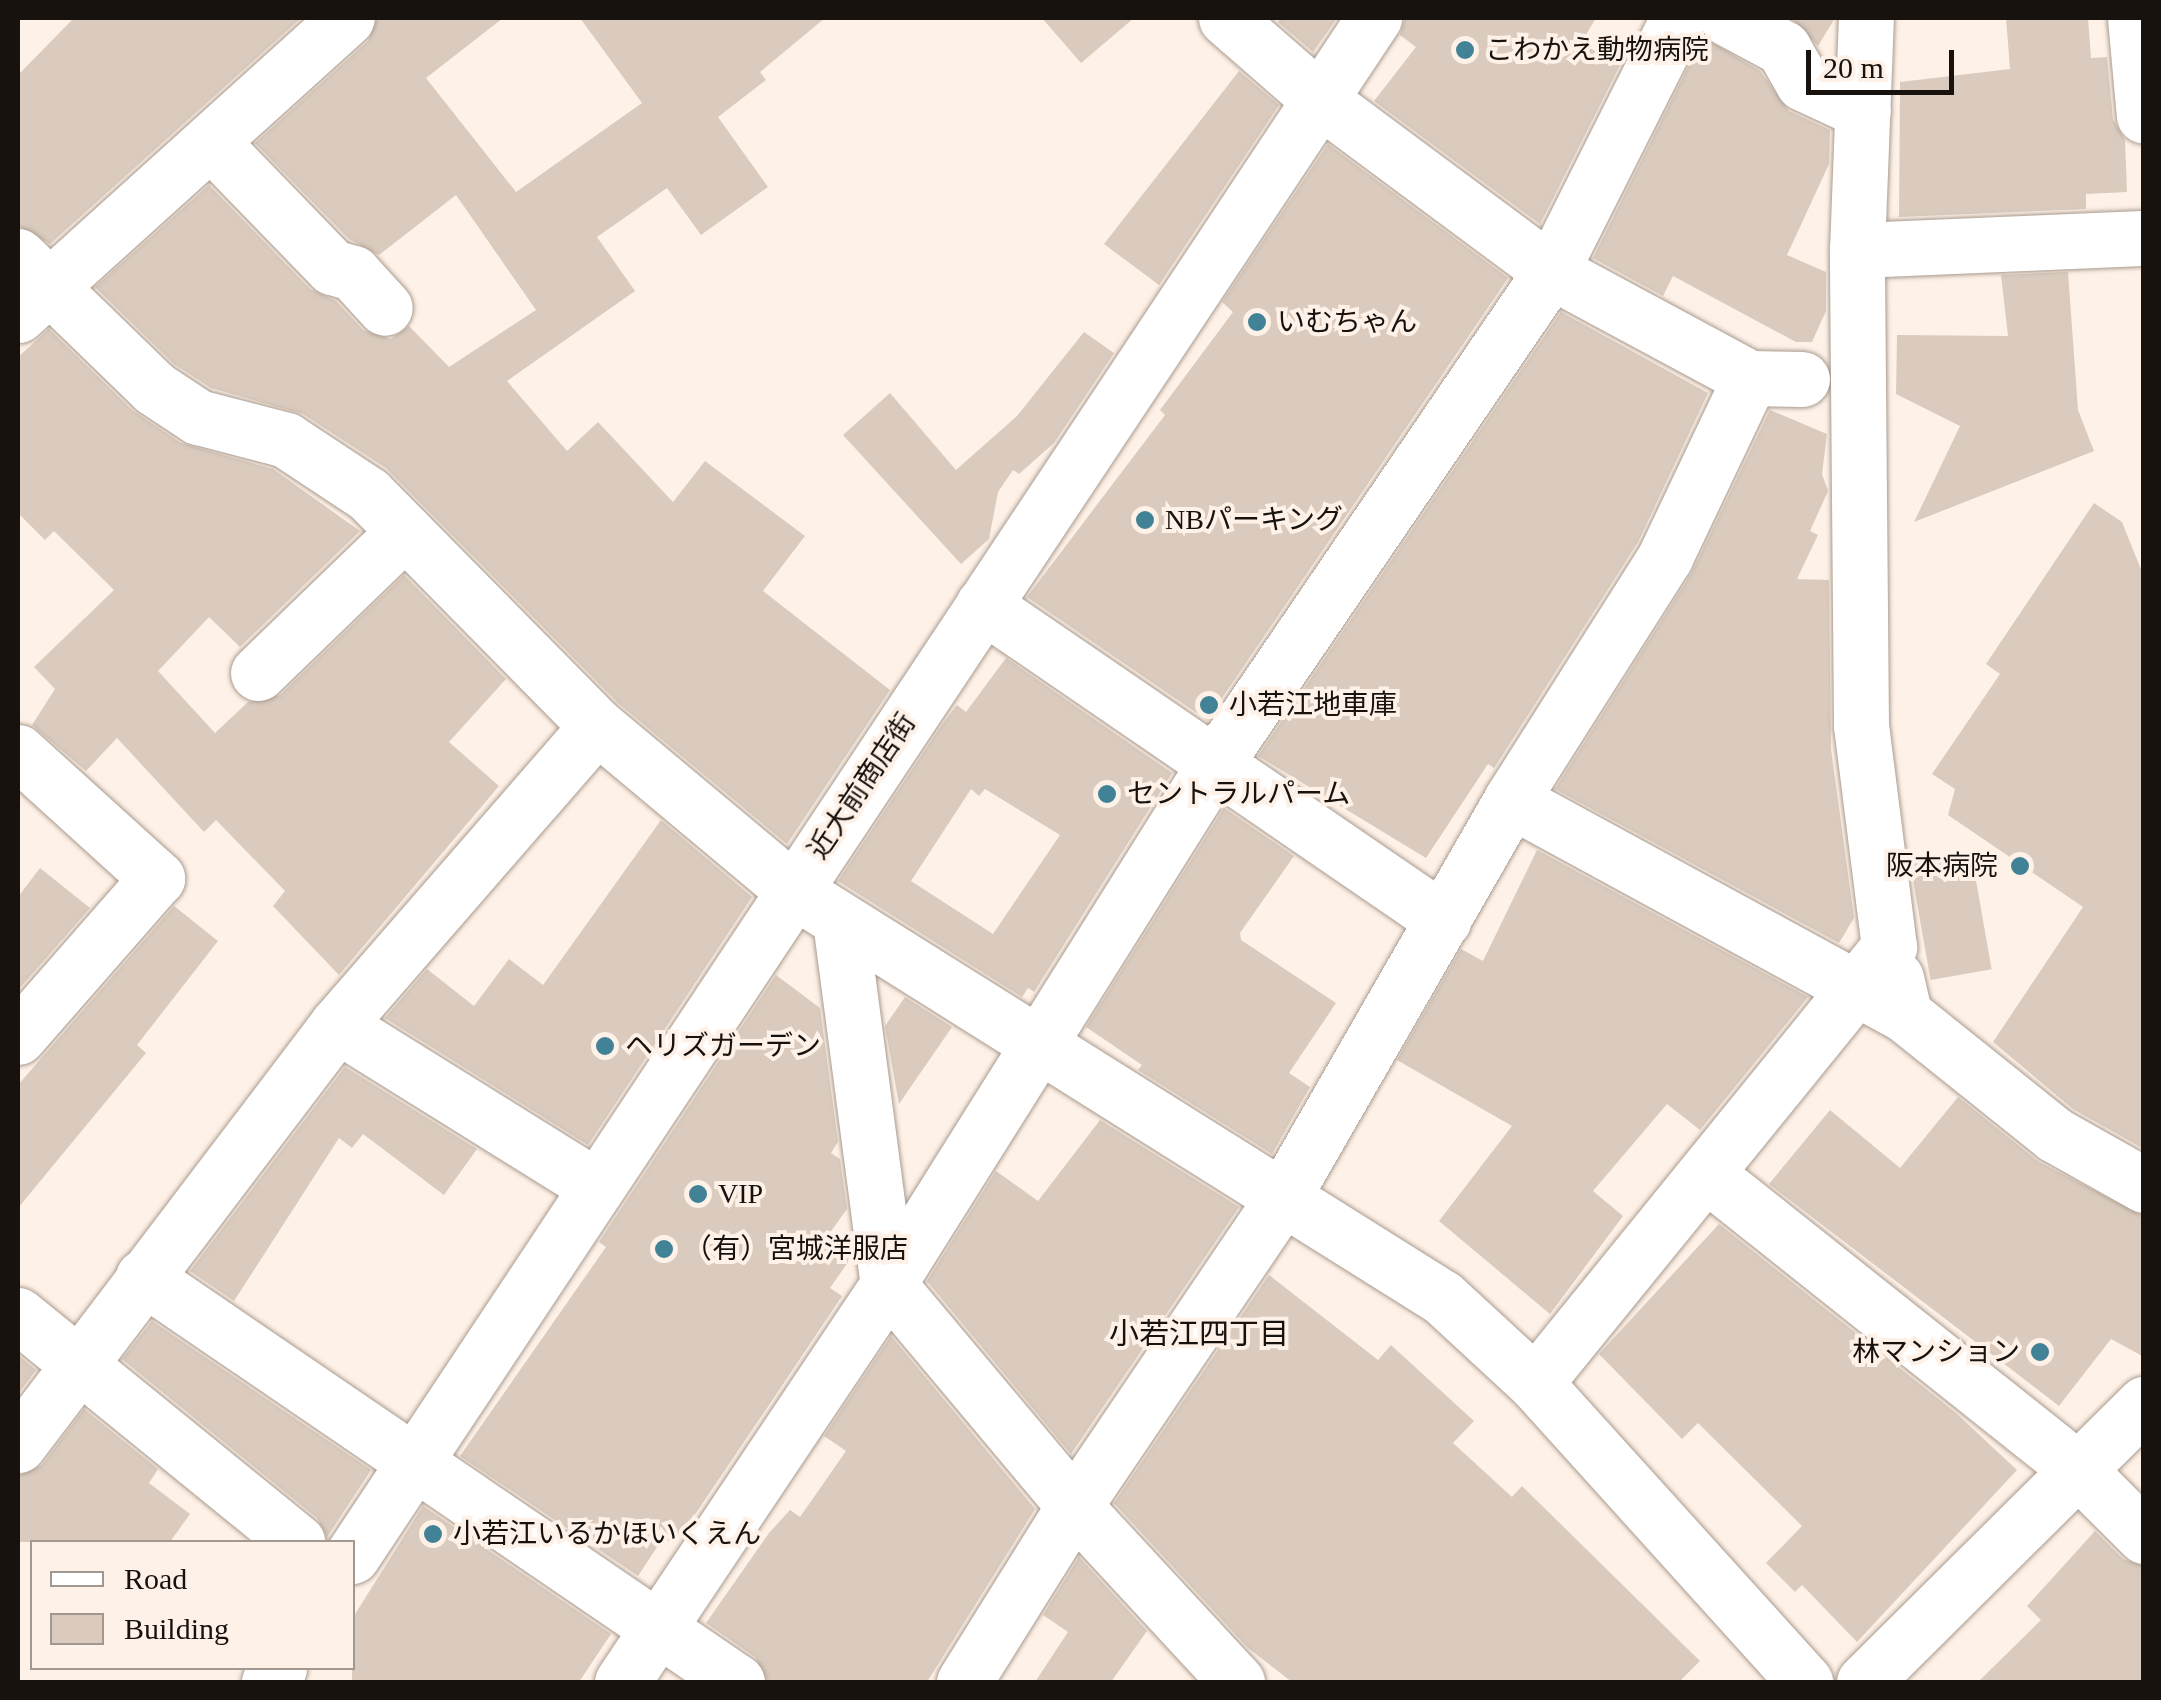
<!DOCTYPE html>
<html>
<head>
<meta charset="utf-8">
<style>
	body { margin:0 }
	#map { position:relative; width:2161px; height:1700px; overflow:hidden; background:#fef1e7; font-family:"Times New Roman","Noto Sans JP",serif }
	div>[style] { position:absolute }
	.building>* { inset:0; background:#dacbbe; transform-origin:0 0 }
	.roads { filter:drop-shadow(0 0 2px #a99b8f) drop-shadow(0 0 2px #a99b8f) }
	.minor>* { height:55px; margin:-27.5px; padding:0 27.5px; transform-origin:27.5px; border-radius:27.5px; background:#fff }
	.dots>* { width:28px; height:28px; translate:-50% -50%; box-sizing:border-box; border:5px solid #fef1e7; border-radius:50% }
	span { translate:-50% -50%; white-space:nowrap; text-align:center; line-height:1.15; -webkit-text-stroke:8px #fef1e7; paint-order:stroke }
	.poi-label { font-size:28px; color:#17120e }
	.left { translate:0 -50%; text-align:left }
	.right { translate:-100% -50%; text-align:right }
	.street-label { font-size:28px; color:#17120e }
	.neighbourhood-label { font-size:30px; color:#17120e }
	.frame { position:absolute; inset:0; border:20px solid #17120e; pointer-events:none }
	.legend { position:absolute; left:30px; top:1540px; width:325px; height:130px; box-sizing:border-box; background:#fef1e7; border:2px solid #a29890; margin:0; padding:12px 18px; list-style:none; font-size:30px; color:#17120e }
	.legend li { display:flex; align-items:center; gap:20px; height:50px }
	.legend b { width:50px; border:2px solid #a29890 }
	.scale { position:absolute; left:1806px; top:50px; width:148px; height:45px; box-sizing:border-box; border:5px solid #17120e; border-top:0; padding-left:12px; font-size:30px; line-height:35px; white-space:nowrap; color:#17120e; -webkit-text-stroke:8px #fef1e7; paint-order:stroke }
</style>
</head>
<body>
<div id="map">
	<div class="building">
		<div style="clip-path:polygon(74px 18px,301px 18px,50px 244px,18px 226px,18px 75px)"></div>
		<div style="clip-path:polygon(377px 18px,503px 18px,426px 78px,516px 192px,642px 103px,580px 18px,825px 18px,760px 72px,766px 80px,718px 117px,768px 187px,701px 235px,667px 188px,597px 237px,635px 291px,507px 381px,567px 451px,598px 422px,673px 502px,705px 461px,805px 536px,763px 591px,890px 690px,787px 844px,618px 703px,386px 468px,303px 414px,211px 388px,174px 364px,95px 287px,209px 185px,310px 289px,336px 301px,363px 330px,391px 339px,409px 326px,449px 367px,536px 310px,456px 195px,379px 255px,349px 239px,255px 143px,368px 41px)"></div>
		<div style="clip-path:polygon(1042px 18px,1134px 18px,1081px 63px)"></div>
		<div style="clip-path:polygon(1281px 18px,1337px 18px,1313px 52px,1278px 22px)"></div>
		<div style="clip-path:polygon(1405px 18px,1596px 18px,1581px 43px,1620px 65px,1540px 224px,1374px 101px,1416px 47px,1400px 35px)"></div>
		<div style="clip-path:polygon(1792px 18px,1835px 18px,1818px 46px)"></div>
		<div style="clip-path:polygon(2006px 18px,2088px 18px,2091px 58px,2107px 57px,2113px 119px,2125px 140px,2127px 192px,2086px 194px,2086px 209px,1899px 217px,1900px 82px,2010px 69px)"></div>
		<div style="clip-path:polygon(1703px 37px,1760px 71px,1789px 111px,1830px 130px,1829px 164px,1787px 255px,1826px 272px,1826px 311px,1812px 342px,1796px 342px,1673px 276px,1663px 296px,1593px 258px)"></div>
		<div style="clip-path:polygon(1239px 71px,1279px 105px,1159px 285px,1104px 244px)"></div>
		<div style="clip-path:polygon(1328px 144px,1508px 278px,1207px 720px,1027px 597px,1165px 415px,1160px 410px,1233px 312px,1222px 302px)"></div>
		<div style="clip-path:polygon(2068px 272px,2078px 410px,2094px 451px,1914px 522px,1960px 426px,1896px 394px,1897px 335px,2008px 336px,2001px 275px)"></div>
		<div style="clip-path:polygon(1561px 312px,1708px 393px,1638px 542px,1498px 762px,1494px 768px,1488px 764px,1426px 858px,1258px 756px)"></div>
		<div style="clip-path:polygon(49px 329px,132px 410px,181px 443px,273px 469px,360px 531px,240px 647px,209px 617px,158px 671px,215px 733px,248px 702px,280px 695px,404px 575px,506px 679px,449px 742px,499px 786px,339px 975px,273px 906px,285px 891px,216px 820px,204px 832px,117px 738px,86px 771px,32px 725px,55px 689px,34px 667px,114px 590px,54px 531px,45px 540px,18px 513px,18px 357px)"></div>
		<div style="clip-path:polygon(1084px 332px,1114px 353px,1054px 443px,1019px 474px,1013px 470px,998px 492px,989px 539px,961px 564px,843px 435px,890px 393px,956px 470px,1017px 416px)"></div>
		<div style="clip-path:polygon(1770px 410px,1827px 434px,1822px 474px,1828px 491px,1810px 531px,1818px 535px,1797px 579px,1829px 580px,1831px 749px,1854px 918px,1839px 943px,1555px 789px,1691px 574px)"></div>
		<div style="clip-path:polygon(2094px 503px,2122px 522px,2144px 577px,2144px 1149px,2073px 1109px,1993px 1042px,2083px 907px,1948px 815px,1955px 789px,1932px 774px,2000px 674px,1986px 664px)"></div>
		<div style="clip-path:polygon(evenodd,1006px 658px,1172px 773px,1034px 992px,1028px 988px,1022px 997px,838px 881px,941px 726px,957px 705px,966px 712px,1006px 658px,971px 789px,979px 796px,985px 789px,1060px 835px,993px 934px,911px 881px,971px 789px)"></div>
		<div style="clip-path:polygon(1224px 808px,1294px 856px,1240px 933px,1241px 940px,1336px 1003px,1289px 1073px,1310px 1087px,1272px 1154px,1138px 1070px,1142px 1065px,1086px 1027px)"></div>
		<div style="clip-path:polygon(661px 820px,752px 897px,588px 1145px,385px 1018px,427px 969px,474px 1006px,509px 959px,543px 985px)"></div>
		<div style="clip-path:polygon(1537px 850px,1808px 997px,1700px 1130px,1667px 1104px,1593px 1191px,1623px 1216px,1550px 1314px,1439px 1221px,1512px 1126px,1397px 1060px,1461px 949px,1483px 961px)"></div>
		<div style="left:1971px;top:852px;width:119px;height:62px;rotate:80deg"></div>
		<div style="clip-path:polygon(40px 868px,90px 908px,18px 990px,18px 897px)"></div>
		<div style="clip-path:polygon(174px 906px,218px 941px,137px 1045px,146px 1053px,18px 1208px,18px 1085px)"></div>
		<div style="clip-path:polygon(776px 975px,820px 1008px,838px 1142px,831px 1153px,840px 1159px,847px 1209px,829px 1234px,853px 1255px,830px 1288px,842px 1296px,771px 1402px,696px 1513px,671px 1543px,663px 1538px,638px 1576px,460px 1456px,606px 1247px,599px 1242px)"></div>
		<div style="clip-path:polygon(905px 997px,952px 1027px,899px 1104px,885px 1026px)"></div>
		<div style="clip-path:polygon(345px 1067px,477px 1149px,444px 1195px,363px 1134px,352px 1148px,339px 1138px,234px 1301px,190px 1271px)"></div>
		<div style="clip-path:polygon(1958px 1097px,2039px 1162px,2144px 1216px,2144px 1357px,2111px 1339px,2059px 1406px,1769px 1184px,1830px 1110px,1900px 1168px)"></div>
		<div style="clip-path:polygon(1100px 1120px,1239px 1207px,1071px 1454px,927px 1281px,996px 1171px,1038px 1201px)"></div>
		<div style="clip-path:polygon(1719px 1224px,1956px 1413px,2017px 1470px,1857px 1642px,1802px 1585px,1795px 1592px,1766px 1563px,1802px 1526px,1698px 1423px,1682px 1439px,1599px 1354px)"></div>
		<div style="clip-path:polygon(1269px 1275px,1378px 1360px,1391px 1345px,1474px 1421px,1453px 1443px,1512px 1497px,1522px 1486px,1700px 1661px,1679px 1682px,1292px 1682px,1248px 1648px,1114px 1503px)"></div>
		<div style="clip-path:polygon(152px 1321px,371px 1470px,327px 1537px,317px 1518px,122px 1359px)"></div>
		<div style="clip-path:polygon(891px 1336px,1035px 1509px,927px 1682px,768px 1682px,755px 1657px,706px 1623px,769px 1533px,790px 1510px,800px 1517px,846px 1451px,824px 1436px)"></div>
		<div style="clip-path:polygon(18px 1355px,36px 1370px,18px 1394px)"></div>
		<div style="clip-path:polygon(84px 1409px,158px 1469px,149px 1483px,190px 1514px,170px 1542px,18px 1542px,18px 1476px,42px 1465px)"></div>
		<div style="clip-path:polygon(423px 1506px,611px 1634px,579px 1682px,352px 1682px,352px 1619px)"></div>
		<div style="clip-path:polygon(2095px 1531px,2123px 1559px,2144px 1566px,2144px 1682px,1978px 1682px,2041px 1620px,2027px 1606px)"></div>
		<div style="clip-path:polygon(1079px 1557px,1147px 1631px,1111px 1682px,1035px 1682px,1068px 1632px,1043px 1615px)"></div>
	</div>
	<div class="roads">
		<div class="minor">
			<div style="left:1226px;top:18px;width:123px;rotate:41.1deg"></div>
			<div style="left:1319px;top:99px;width:289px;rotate:36.6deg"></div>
			<div style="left:1551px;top:271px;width:226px;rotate:28.3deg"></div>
			<div style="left:1750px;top:378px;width:52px;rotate:1.1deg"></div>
			<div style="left:1727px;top:18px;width:64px;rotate:28.2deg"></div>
			<div style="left:1783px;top:48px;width:40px;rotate:60.3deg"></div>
			<div style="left:1803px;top:83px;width:66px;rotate:25deg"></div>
			<div style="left:2135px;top:18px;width:98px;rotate:84.8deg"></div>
			<div style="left:211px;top:142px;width:174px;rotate:45.9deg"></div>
			<div style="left:332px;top:267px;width:22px;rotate:16deg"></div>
			<div style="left:353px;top:273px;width:47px;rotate:47.6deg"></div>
			<div style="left:1857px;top:250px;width:287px;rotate:-2.4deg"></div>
			<div style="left:18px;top:256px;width:190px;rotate:44.1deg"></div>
			<div style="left:154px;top:388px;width:53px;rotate:33.4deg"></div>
			<div style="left:198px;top:417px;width:91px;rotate:14.6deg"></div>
			<div style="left:286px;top:440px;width:98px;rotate:33.4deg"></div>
			<div style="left:368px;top:494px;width:326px;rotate:45.4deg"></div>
			<div style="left:597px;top:726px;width:256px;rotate:39.9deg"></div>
			<div style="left:793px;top:890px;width:767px;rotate:32.12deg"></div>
			<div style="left:1443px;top:1298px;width:125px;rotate:42.7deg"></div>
			<div style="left:1535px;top:1383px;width:403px;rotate:47.9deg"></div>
			<div style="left:18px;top:315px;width:443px;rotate:-42.1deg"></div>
			<div style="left:983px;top:605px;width:558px;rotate:34.4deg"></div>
			<div style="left:258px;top:673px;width:204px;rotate:-44deg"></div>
			<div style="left:18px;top:752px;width:188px;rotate:42.2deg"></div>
			<div style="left:157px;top:878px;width:211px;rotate:131.2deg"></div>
			<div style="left:1511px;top:800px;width:447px;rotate:28.6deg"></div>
			<div style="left:840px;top:921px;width:366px;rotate:82.5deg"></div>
			<div style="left:888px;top:1284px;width:290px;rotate:50deg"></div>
			<div style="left:1074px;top:1506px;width:240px;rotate:47.2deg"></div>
			<div style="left:1896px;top:978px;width:37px;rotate:77deg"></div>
			<div style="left:1904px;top:1014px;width:193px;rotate:38.7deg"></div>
			<div style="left:2055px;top:1135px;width:102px;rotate:29.3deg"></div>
			<div style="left:337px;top:1025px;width:306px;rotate:31.9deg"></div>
			<div style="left:1709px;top:1176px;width:470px;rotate:38.5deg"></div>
			<div style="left:2077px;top:1469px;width:95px;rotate:45deg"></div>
			<div style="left:143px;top:1277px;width:719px;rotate:34.29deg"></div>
			<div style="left:18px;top:1315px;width:360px;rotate:39.1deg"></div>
			<div style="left:1535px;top:1383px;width:562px;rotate:-50.93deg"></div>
			<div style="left:1889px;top:947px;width:223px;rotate:-97.2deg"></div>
			<div style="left:1861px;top:726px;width:476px;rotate:-90.5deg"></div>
			<div style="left:1857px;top:250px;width:232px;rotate:-87.8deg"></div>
			<div style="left:18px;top:1445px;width:527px;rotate:-52.78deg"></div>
			<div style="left:337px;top:1025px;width:396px;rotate:-49deg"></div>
			<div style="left:352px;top:1556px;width:1847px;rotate:-56.4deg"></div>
			<div style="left:269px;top:1682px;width:17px;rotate:-54deg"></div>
			<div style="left:622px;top:1682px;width:479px;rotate:-56.2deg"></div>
			<div style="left:888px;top:1284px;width:613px;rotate:-57.87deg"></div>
			<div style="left:1214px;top:765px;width:598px;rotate:-55.7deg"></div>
			<div style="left:1551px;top:271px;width:283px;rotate:-63.3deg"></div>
			<div style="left:964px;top:1682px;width:208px;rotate:-58deg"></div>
			<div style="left:1074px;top:1506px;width:367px;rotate:-55.9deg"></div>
			<div style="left:1280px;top:1202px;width:464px;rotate:-60.1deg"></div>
			<div style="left:1511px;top:800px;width:288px;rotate:-57.6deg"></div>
			<div style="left:1665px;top:557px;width:198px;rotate:-64.6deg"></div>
			<div style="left:1864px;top:1682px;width:395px;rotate:-44.8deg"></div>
		</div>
	</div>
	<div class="dots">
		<div style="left:1465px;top:50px;background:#428296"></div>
		<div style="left:1257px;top:322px;background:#428296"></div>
		<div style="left:1145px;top:520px;background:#428296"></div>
		<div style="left:1209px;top:705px;background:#428296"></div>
		<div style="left:1107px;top:794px;background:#428296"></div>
		<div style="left:2020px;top:866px;background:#428296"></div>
		<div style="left:605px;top:1046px;background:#428296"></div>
		<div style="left:698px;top:1194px;background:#428296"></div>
		<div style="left:664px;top:1249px;background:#428296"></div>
		<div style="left:2040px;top:1352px;background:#428296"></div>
		<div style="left:433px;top:1534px;background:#428296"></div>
	</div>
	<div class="poi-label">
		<span class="left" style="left:1485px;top:50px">こわかえ動物病院</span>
		<span class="left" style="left:1277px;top:322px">いむちゃん</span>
		<span class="left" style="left:1165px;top:520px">NBパーキング</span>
		<span class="left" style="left:1229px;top:705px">小若江地車庫</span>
		<span class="left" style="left:1127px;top:794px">セントラルパーム</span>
		<span class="right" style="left:1998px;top:866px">阪本病院</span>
		<span class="left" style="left:625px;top:1046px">ヘリズガーデン</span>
		<span class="left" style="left:718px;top:1194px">VIP</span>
		<span class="left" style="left:684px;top:1249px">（有）宮城洋服店</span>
		<span class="right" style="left:2020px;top:1352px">林マンション</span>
		<span class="left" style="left:453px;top:1534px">小若江いるかほいくえん</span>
	</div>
	<div class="street-label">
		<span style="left:862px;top:786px;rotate:-56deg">近大前商店街</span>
	</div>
	<div class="neighbourhood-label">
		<span style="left:1199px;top:1334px">小若江四丁目</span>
	</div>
	<div class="frame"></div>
	<ul class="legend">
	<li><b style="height:12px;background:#fff"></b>Road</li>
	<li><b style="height:28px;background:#dacbbe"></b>Building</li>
	</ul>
	<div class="scale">20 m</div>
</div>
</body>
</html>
